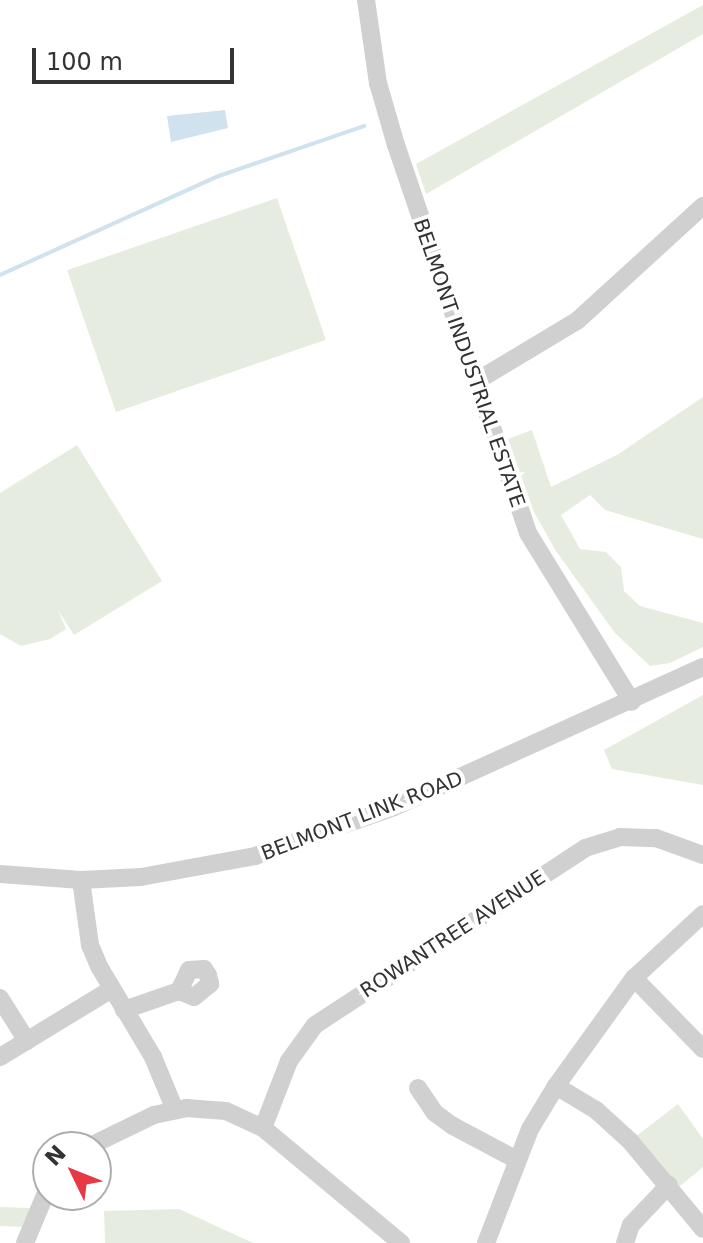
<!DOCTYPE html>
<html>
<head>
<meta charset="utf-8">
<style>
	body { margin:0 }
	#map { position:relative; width:703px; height:1243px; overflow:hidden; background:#fff; font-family:"DejaVu Sans",sans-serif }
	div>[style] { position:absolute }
	.green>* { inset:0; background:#e6ecdf; transform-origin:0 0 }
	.water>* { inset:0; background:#cfe2ee }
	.stream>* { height:4px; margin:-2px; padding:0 2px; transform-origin:2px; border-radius:2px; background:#cfe2ee }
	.minor>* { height:18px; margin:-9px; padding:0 9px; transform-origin:9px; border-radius:9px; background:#d0d0d0 }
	span { translate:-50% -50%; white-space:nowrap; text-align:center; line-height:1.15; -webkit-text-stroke:8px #fff; paint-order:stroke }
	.street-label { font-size:20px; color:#333 }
	.north { position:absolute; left:32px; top:1131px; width:80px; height:80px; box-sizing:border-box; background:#fff; border:2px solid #adadad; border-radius:50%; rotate:313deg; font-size:22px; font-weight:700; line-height:32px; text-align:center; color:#333 }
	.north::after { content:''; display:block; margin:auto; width:28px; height:36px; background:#e63946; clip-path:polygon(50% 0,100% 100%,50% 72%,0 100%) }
	.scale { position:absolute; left:32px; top:48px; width:202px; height:36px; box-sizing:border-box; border:4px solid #333; border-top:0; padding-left:10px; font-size:24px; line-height:28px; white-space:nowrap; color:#333; -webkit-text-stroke:6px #fff; paint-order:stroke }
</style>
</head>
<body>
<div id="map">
	<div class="green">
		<div style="clip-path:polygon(703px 5px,703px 34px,426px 194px,416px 164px)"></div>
		<div style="left:277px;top:198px;width:150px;height:222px;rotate:71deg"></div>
		<div style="clip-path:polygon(703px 397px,703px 539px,605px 510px,590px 495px,561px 515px,580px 549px,606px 552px,621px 567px,624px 591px,640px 606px,703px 623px,703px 647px,670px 663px,650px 666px,615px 633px,556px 551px,534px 512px,508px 439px,532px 430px,551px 487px,617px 455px)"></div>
		<div style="clip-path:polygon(77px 445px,162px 581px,74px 635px,58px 610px,66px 629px,50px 639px,21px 646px,0 634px,0 493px)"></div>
		<div style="clip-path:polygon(703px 695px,703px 785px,612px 769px,604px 750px)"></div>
		<div style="clip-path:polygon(678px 1104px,703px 1139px,703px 1167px,674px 1191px,630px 1141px)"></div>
		<div style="clip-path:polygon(0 1207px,30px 1208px,23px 1227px,0 1226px)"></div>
		<div style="clip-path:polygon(179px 1209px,253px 1243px,105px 1243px,104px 1211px)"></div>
	</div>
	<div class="water">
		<div style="clip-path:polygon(225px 110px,228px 128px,171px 142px,167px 116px)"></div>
	</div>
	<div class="stream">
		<div style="left:0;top:275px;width:237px;rotate:-24.4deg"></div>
		<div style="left:216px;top:177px;width:157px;rotate:-19deg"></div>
	</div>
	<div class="minor">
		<div style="left:366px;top:0;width:84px;rotate:81.8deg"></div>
		<div style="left:378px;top:83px;width:65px;rotate:73.8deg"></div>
		<div style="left:396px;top:145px;width:410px;rotate:71.2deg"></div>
		<div style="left:528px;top:533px;width:198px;rotate:58.4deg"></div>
		<div style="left:475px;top:382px;width:120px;rotate:-31deg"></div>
		<div style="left:578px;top:320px;width:169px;rotate:-42.4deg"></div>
		<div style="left:0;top:874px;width:81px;rotate:4.2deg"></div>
		<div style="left:81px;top:880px;width:60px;rotate:-2.9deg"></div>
		<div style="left:141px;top:877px;width:116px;rotate:-10.4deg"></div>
		<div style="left:255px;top:856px;width:147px;rotate:-19.4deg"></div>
		<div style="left:394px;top:807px;width:339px;rotate:-24.4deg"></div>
		<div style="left:81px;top:880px;width:66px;rotate:82.1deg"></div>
		<div style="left:90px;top:945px;width:25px;rotate:67deg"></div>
		<div style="left:100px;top:968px;width:104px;rotate:59.2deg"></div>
		<div style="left:153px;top:1057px;width:57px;rotate:67.5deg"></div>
		<div style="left:634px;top:978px;width:99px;rotate:45.8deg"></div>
		<div style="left:0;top:998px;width:51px;rotate:57.9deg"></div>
		<div style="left:124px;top:1010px;width:58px;rotate:-19.1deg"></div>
		<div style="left:179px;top:991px;width:16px;rotate:22deg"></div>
		<div style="left:194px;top:997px;width:21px;rotate:-39deg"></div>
		<div style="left:210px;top:984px;width:9px;rotate:-103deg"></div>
		<div style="left:208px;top:975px;width:7px;rotate:-124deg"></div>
		<div style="left:204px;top:969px;width:15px;rotate:176deg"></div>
		<div style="left:189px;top:970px;width:23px;rotate:115deg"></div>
		<div style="left:0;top:1057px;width:131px;rotate:-31.3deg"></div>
		<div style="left:556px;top:1086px;width:47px;rotate:31deg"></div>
		<div style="left:596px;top:1110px;width:46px;rotate:42.4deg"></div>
		<div style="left:630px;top:1141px;width:114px;rotate:50.3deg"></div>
		<div style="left:418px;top:1088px;width:30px;rotate:56deg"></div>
		<div style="left:435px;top:1113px;width:22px;rotate:36deg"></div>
		<div style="left:453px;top:1126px;width:72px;rotate:28deg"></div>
		<div style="left:263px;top:1128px;width:72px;rotate:-68.8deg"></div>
		<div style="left:289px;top:1061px;width:44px;rotate:-54.2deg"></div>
		<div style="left:315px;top:1025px;width:323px;rotate:-33.2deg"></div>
		<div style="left:585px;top:848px;width:37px;rotate:-17deg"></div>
		<div style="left:620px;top:837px;width:36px;rotate:2deg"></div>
		<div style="left:656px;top:838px;width:50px;rotate:19.9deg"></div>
		<div style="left:88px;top:1147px;width:73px;rotate:-25.9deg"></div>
		<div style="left:154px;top:1115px;width:33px;rotate:-12deg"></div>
		<div style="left:186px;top:1108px;width:40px;rotate:4.3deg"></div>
		<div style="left:226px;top:1111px;width:41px;rotate:24.7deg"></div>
		<div style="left:263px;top:1128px;width:180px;rotate:39.8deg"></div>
		<div style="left:25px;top:1243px;width:60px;rotate:-67.3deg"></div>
		<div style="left:486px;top:1243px;width:122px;rotate:-68.9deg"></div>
		<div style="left:530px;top:1129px;width:50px;rotate:-58.8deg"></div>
		<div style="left:556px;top:1086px;width:133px;rotate:-54.2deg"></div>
		<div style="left:634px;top:978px;width:94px;rotate:-42.8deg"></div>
		<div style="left:625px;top:1243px;width:19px;rotate:-72deg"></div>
		<div style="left:631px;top:1225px;width:55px;rotate:-46.5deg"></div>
	</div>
	<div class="street-label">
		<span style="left:469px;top:363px;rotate:71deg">BELMONT INDUSTRIAL ESTATE</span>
		<span style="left:362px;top:816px;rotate:-21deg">BELMONT LINK ROAD</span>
		<span style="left:453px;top:934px;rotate:-33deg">ROWANTREE AVENUE</span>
	</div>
	<div class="north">N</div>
	<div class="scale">100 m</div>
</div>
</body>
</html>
